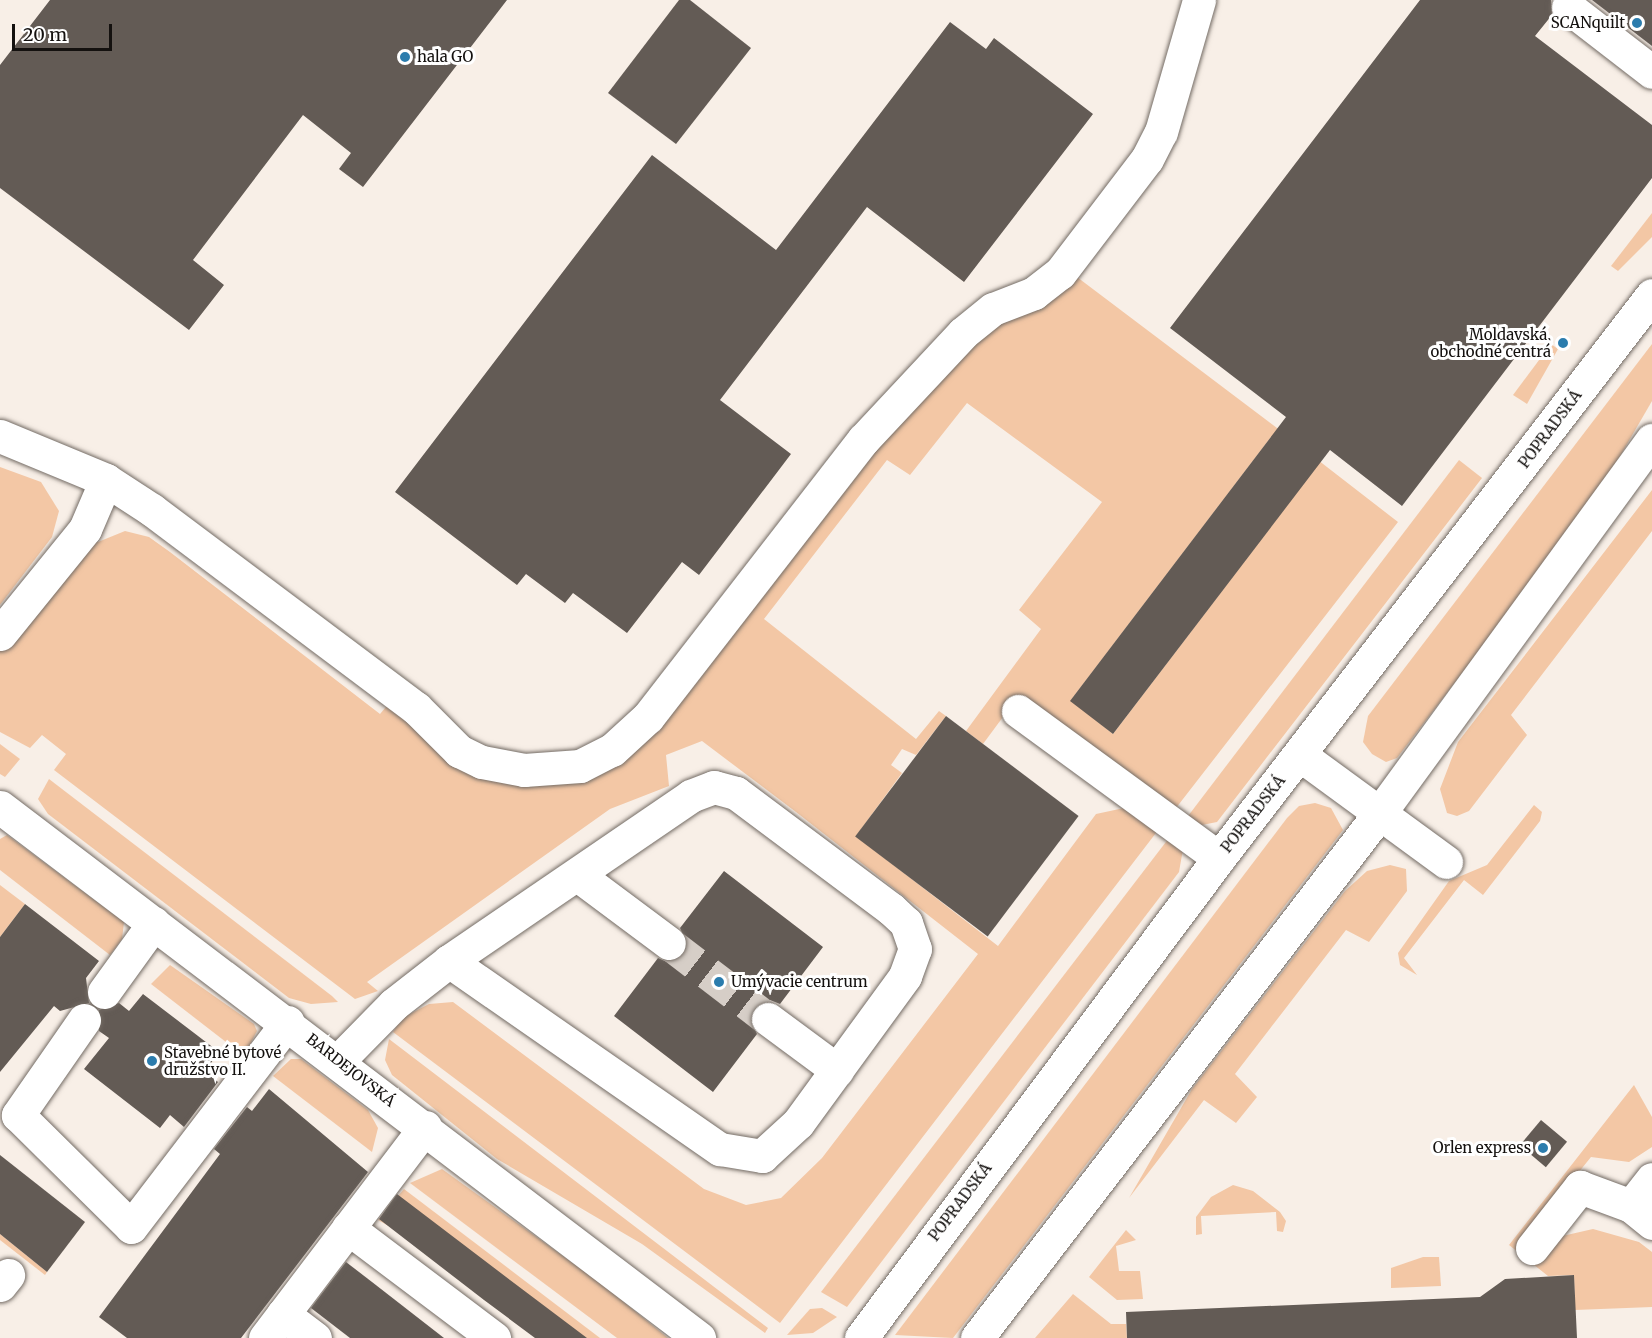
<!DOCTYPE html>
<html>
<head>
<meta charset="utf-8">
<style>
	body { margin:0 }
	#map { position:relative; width:1652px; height:1338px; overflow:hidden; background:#f8efe7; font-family:Merriweather,serif }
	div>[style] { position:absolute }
	.green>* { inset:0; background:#f3c7a5 }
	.building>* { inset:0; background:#635b55; transform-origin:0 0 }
	.minor-tunnel>* { height:33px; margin-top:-16.5px; transform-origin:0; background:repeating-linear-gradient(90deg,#d6cec7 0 33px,transparent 0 49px) }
	.roads { filter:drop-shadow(0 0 2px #736b64) drop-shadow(0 0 2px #736b64) }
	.minor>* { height:33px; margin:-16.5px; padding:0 16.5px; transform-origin:16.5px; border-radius:16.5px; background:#fff }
	.dots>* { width:16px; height:16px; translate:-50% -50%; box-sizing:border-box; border:3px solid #fff; border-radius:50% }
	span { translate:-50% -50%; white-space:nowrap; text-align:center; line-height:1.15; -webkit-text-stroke:6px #fff; paint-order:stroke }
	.poi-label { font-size:15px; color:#14110f }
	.right { translate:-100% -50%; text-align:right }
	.left { translate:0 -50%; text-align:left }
	.street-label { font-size:15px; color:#14110f }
	.scale { position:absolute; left:12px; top:24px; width:100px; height:27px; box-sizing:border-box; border:3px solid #14110f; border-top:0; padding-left:8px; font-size:18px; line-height:21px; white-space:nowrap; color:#14110f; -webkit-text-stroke:4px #fff; paint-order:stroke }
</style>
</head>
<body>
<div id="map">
	<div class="green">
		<div style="clip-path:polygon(1652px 213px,1652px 237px,1618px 271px,1611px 266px)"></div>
		<div style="clip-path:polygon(1069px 271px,1297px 443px,1271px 437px,1071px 700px,1113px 734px,1314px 470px,1305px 450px,1398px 522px,1176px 808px,1017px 698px,983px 744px,966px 731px,1041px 629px,1019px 610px,1102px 502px,967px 403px,910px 475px,887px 460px,764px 619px,916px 739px,939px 711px,946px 716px,916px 755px,902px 749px,891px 765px,902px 773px,856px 836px,998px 946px,1096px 814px,1124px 808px,1159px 829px,780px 1323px,393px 1032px,402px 1018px,429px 1004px,453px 1002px,704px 1189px,746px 1205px,781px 1198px,822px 1158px,978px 954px,796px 812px,702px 741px,666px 755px,669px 786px,610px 809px,367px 982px,378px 991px,355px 999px,54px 770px,66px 754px,42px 735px,30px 748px,0 732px,0 651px,87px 539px,98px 542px,125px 531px,149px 537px,170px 552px,380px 714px,391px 701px,554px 783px,747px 606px,952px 358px)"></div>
		<div style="clip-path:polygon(1551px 344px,1558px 349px,1527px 404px,1513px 395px)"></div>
		<div style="clip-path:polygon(1652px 344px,1652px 401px,1594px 501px,1397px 758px,1386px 762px,1372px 754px,1363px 742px,1368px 716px)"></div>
		<div style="clip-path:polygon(1459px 460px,1482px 478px,1217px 822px,1197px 826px,1185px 820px)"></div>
		<div style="clip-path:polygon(0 467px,41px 482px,59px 511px,52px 537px,0 605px)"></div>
		<div style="clip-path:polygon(1652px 490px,1652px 531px,1511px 715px,1527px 735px,1469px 811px,1457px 816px,1447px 813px,1440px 789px,1458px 742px)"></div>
		<div style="clip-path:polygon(0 744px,20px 759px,5px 777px,0 774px)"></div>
		<div style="clip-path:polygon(49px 779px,332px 996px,338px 1002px,311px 1004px,289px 998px,48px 814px,38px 799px)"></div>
		<div style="clip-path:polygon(1315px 803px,1331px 808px,1343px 830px,953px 1338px,895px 1335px,1287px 818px,1299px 806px)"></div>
		<div style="clip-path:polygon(1534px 805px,1542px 812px,1540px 821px,1483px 895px,1464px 880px,1404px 958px,1417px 975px,1400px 965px,1398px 953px,1449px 881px,1487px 865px)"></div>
		<div style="clip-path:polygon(1172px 834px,1183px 849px,1179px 872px,847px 1307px,821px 1292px)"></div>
		<div style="clip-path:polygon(7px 835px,124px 922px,122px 939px,110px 955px,0 870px,0 839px)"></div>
		<div style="clip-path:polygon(1390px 865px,1406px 869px,1407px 891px,1369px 942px,1346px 930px,1235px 1074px,1257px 1097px,1236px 1123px,1204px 1100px,1129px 1198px,1192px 1089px,1345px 891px,1367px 871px)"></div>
		<div style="clip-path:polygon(0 885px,25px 904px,0 937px)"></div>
		<div style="clip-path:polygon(170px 965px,254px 1024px,257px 1031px,244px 1056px,151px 984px)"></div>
		<div style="clip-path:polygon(389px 1039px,768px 1328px,765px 1333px,642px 1244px,497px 1159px,392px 1075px,385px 1060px)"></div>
		<div style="clip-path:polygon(291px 1059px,301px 1059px,368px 1110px,378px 1128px,372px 1152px,273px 1076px)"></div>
		<div style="clip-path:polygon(1634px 1085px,1652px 1117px,1652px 1147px,1629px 1162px,1591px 1157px,1519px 1246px,1593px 1229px,1639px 1242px,1652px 1252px,1652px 1307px,1575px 1310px,1574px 1275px,1548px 1276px,1509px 1245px)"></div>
		<div style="clip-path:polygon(442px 1169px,599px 1282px,668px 1338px,617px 1338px,410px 1183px)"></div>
		<div style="clip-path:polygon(1233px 1185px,1253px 1191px,1280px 1212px,1286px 1221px,1283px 1232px,1277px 1231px,1276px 1212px,1201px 1216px,1202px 1234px,1196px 1235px,1196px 1217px,1211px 1197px)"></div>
		<div style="clip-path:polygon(404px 1189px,600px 1338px,586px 1338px,378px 1220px)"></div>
		<div style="clip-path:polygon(1126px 1230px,1136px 1240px,1116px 1246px,1119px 1271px,1140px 1271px,1143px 1299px,1117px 1300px,1089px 1277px)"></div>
		<div style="clip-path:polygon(0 1234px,47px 1272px,45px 1275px,0 1240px)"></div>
		<div style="clip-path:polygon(1423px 1257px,1439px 1257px,1441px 1286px,1391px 1288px,1391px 1268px)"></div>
		<div style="clip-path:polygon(1073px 1294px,1111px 1324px,1126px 1324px,1127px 1338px,1035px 1338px)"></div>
		<div style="clip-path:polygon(822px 1308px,837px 1317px,813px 1333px,787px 1335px,810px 1309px)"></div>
	</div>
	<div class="building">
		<div style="clip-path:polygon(50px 0,507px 0,363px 187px,339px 169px,351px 153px,303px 115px,193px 260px,224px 285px,189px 330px,0 188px,0 65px)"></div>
		<div style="clip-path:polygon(679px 0,690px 0,751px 48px,676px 144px,608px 93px)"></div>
		<div style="clip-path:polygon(1420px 0,1551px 0,1552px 15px,1535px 36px,1652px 125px,1652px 178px,1402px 506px,1330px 450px,1113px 734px,1070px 701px,1286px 417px,1170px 328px)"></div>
		<div style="clip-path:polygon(1592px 0,1652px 0,1652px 46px)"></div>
		<div style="clip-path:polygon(950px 22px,986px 49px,994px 38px,1093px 114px,964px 282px,867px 207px,720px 400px,791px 454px,699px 575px,682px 562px,627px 633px,573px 593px,565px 603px,526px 574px,517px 585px,395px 492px,652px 155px,776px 250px)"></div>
		<div style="left:946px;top:716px;width:166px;height:151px;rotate:37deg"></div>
		<div style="clip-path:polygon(724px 871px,823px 947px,780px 1004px,770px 1000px,753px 1007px,749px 1017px,757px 1034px,713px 1092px,614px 1016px,658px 958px,667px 962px,684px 955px,688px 945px,680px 928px)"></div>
		<div style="clip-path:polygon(25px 904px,99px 961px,86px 978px,89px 1003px,60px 1011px,54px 1006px,0 1072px,0 937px)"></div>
		<div style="clip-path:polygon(143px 994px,219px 1052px,205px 1071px,218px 1082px,184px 1127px,170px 1115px,160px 1128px,84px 1069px,109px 1038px,99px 1031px,99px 1010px,119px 1003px,129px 1011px)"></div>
		<div style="clip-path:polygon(269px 1089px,368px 1172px,241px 1338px,127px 1338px,99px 1317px,220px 1154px,214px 1149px,247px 1107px,252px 1111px)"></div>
		<div style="left:1541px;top:1120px;width:34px;height:33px;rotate:40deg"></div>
		<div style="clip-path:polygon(0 1155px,85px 1222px,47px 1272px,0 1234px)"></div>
		<div style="clip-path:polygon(397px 1194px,514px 1283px,587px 1338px,535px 1338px,484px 1300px,379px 1219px)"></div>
		<div style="clip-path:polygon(346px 1262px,372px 1282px,444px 1338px,350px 1338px,311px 1308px)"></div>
		<div style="clip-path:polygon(1574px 1275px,1577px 1338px,1127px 1338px,1126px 1312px,1480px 1297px,1505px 1279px)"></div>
	</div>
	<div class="minor-tunnel">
		<div style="left:669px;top:943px;width:125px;rotate:37.5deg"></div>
	</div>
	<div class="roads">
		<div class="minor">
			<div style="left:1568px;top:7px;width:106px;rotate:37.7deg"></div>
			<div style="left:0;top:436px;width:115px;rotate:22.5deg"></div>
			<div style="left:106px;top:480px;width:55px;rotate:33.1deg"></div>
			<div style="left:152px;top:510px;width:330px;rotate:36.9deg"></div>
			<div style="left:416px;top:708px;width:61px;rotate:45deg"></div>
			<div style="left:459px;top:751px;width:25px;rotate:26deg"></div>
			<div style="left:482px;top:762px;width:43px;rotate:10.8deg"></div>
			<div style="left:524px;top:770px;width:56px;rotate:-4.1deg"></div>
			<div style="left:580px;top:766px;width:36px;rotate:-27deg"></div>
			<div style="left:612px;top:750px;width:49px;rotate:-42.5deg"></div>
			<div style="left:648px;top:717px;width:351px;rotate:-52.2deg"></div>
			<div style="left:863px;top:440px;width:146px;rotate:-46.9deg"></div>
			<div style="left:963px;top:333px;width:38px;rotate:-39deg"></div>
			<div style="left:993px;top:309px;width:44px;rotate:-21.3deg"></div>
			<div style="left:1034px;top:293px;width:33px;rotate:-38deg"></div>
			<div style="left:1060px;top:273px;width:143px;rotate:-52.7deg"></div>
			<div style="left:1147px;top:159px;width:30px;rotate:-63deg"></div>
			<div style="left:1161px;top:132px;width:137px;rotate:-73.9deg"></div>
			<div style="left:0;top:634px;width:135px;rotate:-51deg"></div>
			<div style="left:85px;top:529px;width:53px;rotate:-66.8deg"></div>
			<div style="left:1018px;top:711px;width:249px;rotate:36.2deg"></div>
			<div style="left:1300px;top:755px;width:181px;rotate:36.2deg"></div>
			<div style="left:0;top:807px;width:878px;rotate:37.22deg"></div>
			<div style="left:579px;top:876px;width:112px;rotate:36.7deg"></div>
			<div style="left:104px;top:992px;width:85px;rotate:-54.1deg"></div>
			<div style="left:768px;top:1019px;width:86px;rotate:36.5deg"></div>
			<div style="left:84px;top:1020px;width:116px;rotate:124.8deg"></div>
			<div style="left:18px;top:1115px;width:159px;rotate:44.7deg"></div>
			<div style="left:131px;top:1227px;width:258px;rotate:-52.6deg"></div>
			<div style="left:339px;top:1060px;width:78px;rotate:-45.5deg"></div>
			<div style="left:394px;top:1004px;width:70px;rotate:-38deg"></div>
			<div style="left:449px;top:961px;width:330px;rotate:34.8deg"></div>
			<div style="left:720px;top:1149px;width:43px;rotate:9.5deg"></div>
			<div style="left:762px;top:1156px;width:49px;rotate:-42.5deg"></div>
			<div style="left:798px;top:1123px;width:182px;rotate:-53.9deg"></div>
			<div style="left:905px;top:976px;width:29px;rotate:-70deg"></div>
			<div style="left:915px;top:949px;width:28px;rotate:-109deg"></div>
			<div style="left:906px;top:923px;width:21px;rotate:-137deg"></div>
			<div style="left:891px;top:909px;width:194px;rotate:-143.2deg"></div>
			<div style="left:736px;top:793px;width:23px;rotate:-165deg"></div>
			<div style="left:714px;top:787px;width:25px;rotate:159deg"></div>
			<div style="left:691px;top:796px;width:293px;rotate:145.7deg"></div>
			<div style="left:1631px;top:1206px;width:34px;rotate:-52deg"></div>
			<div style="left:348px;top:1228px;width:183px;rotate:37deg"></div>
			<div style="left:1532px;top:1248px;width:78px;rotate:-51.8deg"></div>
			<div style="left:1580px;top:1187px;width:54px;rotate:20.4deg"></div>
			<div style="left:1631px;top:1206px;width:27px;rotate:39deg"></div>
			<div style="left:0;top:1285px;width:13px;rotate:-51deg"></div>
			<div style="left:283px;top:1314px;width:40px;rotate:37deg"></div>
			<div style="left:265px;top:1338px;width:265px;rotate:-52.8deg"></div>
			<div style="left:861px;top:1338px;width:599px;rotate:-53.28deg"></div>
			<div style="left:1219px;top:858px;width:710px;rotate:-52.44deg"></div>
			<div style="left:977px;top:1338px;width:660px;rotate:-52.51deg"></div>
			<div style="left:1379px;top:814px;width:463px;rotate:-53.9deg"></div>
		</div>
	</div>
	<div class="dots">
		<div style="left:1637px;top:23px;background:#2b7cad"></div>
		<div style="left:405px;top:57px;background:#2b7cad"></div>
		<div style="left:1563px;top:343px;background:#2b7cad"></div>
		<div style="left:719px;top:982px;background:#2b7cad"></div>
		<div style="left:152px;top:1061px;background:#2b7cad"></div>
		<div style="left:1543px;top:1148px;background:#2b7cad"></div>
	</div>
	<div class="poi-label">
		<span class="right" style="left:1625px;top:23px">SCANquilt</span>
		<span class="left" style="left:417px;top:57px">hala GO</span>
		<span class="right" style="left:1551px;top:343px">Moldavská,<br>obchodné centrá</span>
		<span class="left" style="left:731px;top:982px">Umývacie centrum</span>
		<span class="left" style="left:164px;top:1061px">Stavebné bytové<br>družstvo II.</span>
		<span class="right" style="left:1531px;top:1148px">Orlen express</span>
	</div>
	<div class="street-label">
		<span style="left:1550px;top:429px;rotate:-53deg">POPRADSKÁ</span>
		<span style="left:1253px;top:814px;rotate:-52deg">POPRADSKÁ</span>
		<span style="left:351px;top:1070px;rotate:38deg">BARDEJOVSKÁ</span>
		<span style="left:960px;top:1202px;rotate:-53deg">POPRADSKÁ</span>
	</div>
	<div class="scale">20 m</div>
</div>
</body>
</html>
